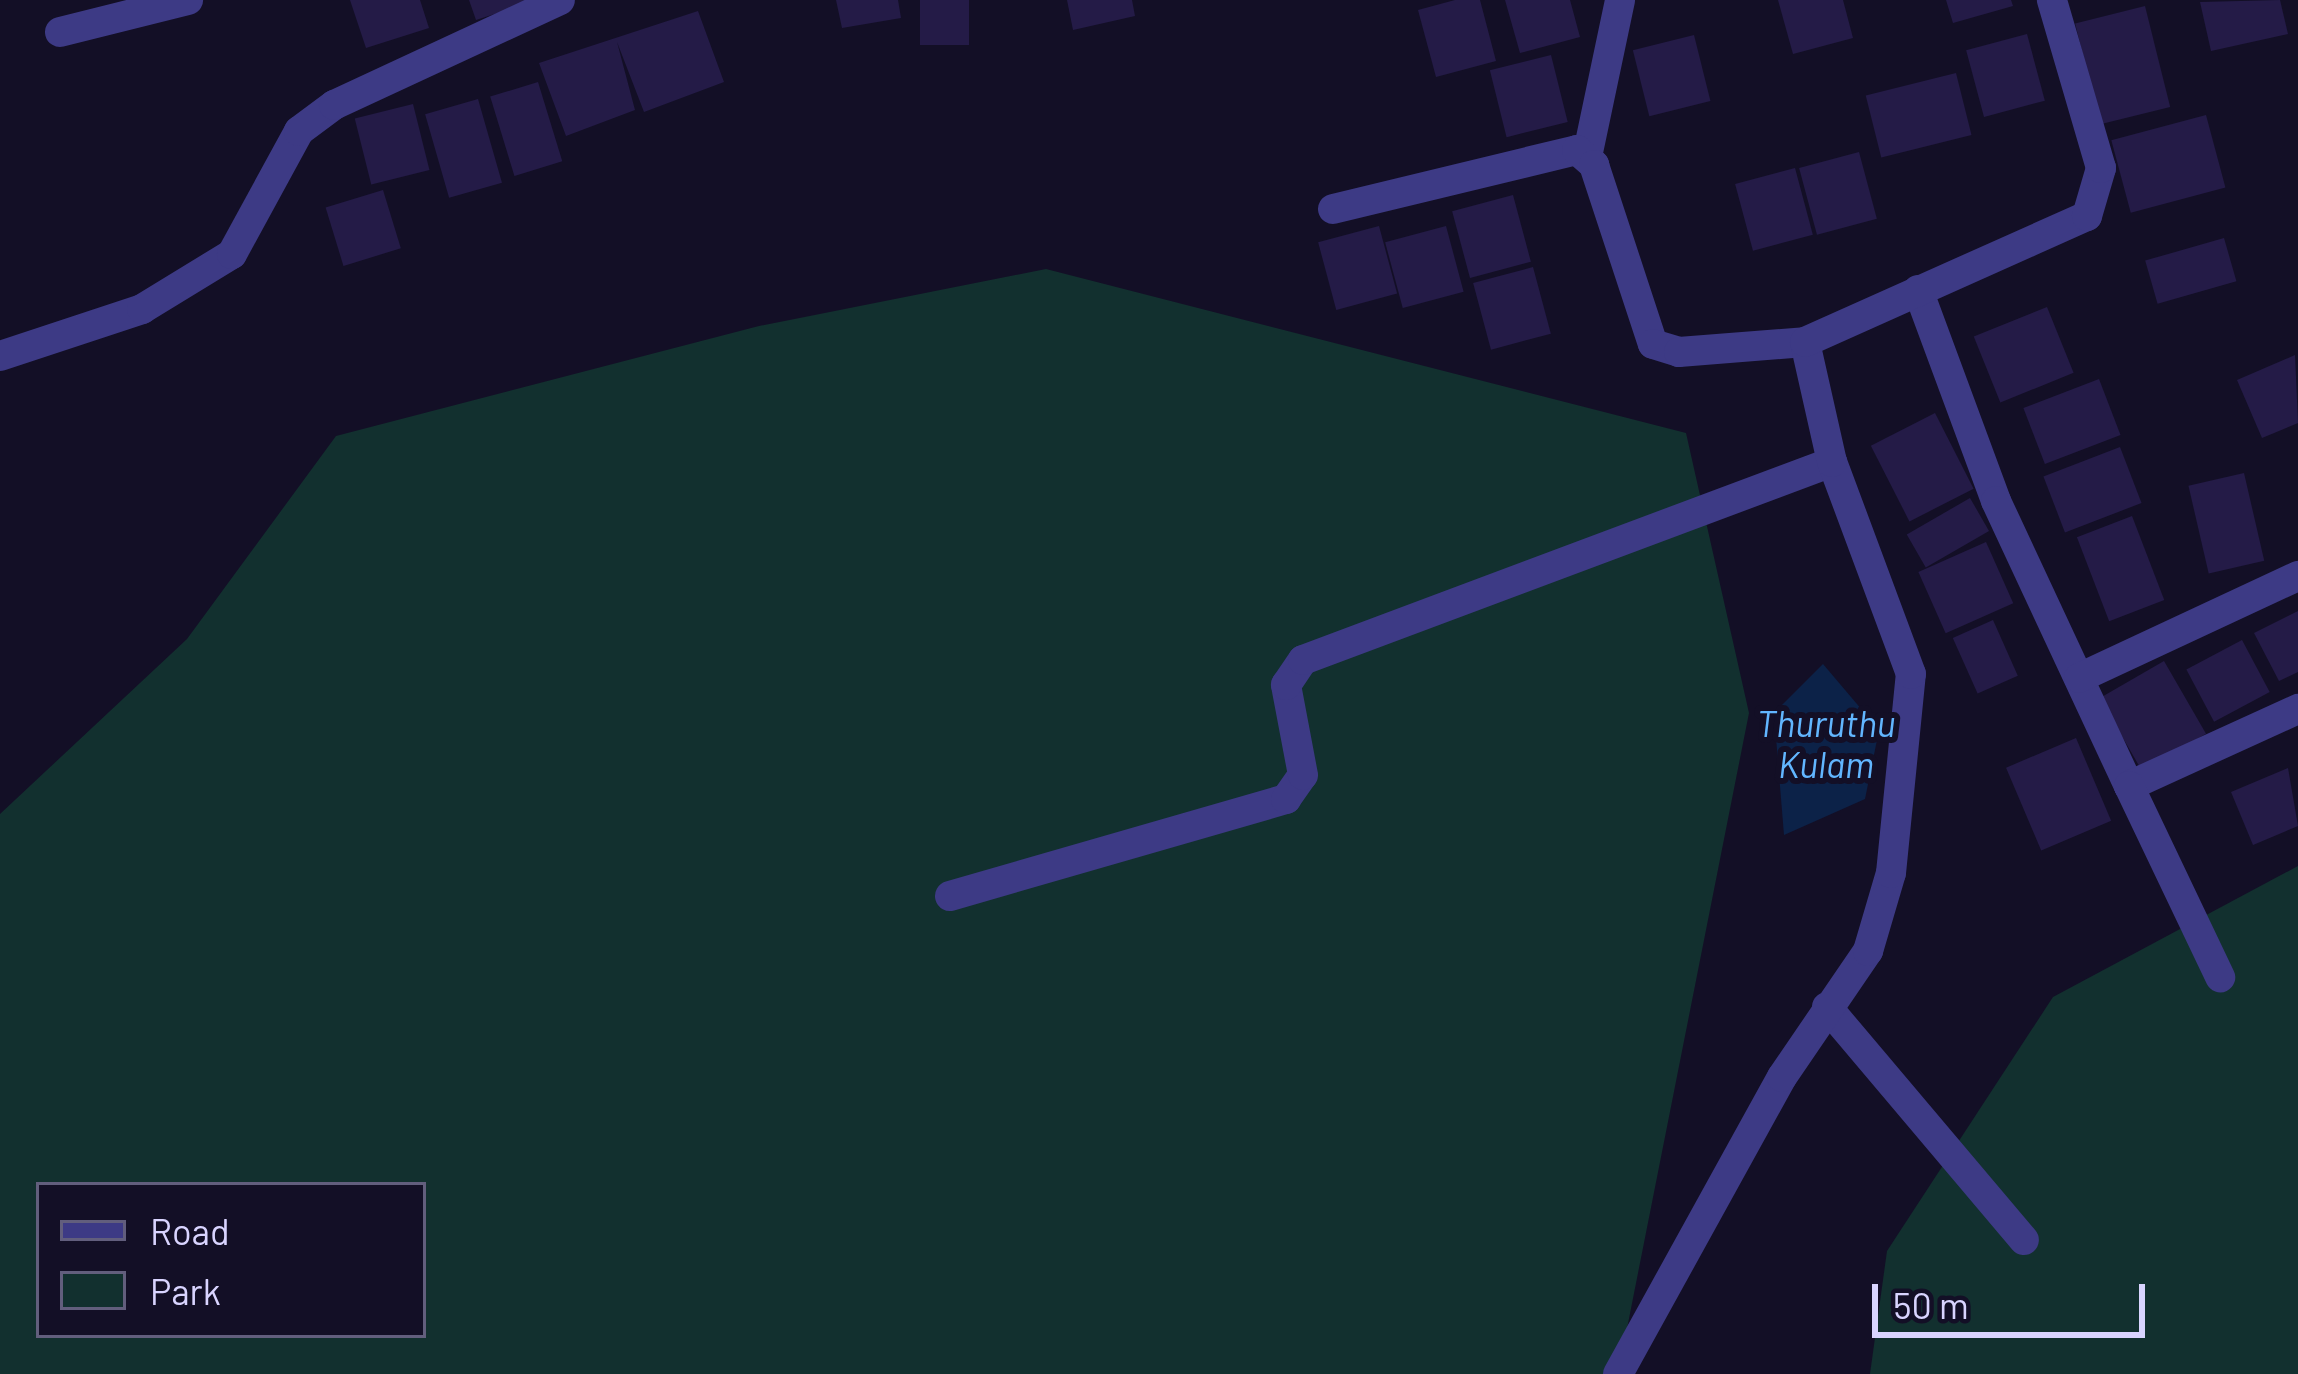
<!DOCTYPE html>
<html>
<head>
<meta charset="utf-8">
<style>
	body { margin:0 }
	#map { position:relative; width:2298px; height:1374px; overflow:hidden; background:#130f26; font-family:Barlow,sans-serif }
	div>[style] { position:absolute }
	.green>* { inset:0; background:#12302f }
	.water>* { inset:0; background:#0c2248 }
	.building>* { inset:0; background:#241b47; transform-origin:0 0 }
	.street>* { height:30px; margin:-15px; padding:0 15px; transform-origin:15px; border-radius:15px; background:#3d3a85 }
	span { translate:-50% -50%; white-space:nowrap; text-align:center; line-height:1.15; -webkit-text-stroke:12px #130f26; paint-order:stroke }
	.water-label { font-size:36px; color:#62b6ff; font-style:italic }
	.legend { position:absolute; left:36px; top:1182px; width:390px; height:156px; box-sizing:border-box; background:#130f26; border:3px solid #625e7d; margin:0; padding:15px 21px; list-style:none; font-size:36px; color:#d9d4ff }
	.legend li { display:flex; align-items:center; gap:24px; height:60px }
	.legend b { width:60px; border:3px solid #625e7d }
	.scale { position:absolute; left:1872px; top:1284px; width:273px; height:54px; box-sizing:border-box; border:6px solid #d9d4ff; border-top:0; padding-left:15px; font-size:36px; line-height:42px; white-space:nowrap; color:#d9d4ff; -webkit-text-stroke:9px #130f26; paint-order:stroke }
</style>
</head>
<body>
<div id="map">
	<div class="green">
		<div style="clip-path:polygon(evenodd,1046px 269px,1686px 433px,1749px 713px,1618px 1374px,0 1374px,0 814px,187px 639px,336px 436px,759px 326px,1046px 269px,39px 1185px,423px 1185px,423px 1335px,39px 1335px,39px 1185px)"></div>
		<div style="clip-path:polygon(2298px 866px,2298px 1374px,1870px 1374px,1887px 1251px,2053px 997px)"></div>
	</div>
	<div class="water">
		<div style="clip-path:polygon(1823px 664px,1879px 730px,1865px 799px,1784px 835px,1774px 713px)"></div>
	</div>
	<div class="building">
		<div style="clip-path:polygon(350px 0,420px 0,429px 28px,366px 48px)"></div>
		<div style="clip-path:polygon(469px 0,535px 0,535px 1px,476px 20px)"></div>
		<div style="clip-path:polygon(836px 0,898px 0,901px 18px,842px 28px)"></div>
		<div style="left:920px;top:0;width:49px;height:45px"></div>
		<div style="clip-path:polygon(1067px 0,1132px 0,1135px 16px,1073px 30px)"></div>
		<div style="clip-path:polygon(1455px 0,1480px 0,1496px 61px,1436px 77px,1418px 10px)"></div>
		<div style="clip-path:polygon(1505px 0,1570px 0,1580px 37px,1520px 53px)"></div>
		<div style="clip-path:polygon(1778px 0,1843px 0,1853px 38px,1793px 54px)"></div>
		<div style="clip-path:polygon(1946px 0,2011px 0,2013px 6px,1953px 23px)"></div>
		<div style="clip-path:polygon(2280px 0,2288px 34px,2211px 51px,2200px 2px)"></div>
		<div style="left:2145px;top:6px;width:104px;height:72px;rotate:76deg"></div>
		<div style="clip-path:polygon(698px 11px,724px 82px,644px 112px,617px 42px,635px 110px,566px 136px,539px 63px)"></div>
		<div style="left:2027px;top:34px;width:69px;height:63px;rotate:75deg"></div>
		<div style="left:1694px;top:35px;width:68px;height:63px;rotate:76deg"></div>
		<div style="left:1551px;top:55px;width:69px;height:63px;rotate:76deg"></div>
		<div style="left:1956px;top:73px;width:64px;height:93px;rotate:76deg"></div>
		<div style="left:538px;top:82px;width:83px;height:50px;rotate:73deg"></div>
		<div style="left:478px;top:99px;width:87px;height:55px;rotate:74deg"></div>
		<div style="left:413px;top:104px;width:68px;height:60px;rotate:76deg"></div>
		<div style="left:2206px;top:115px;width:75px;height:98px;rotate:75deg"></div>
		<div style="left:1859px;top:152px;width:69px;height:62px;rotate:75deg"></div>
		<div style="left:1795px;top:168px;width:69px;height:62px;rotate:75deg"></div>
		<div style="left:383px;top:190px;width:61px;height:60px;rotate:73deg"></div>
		<div style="left:1513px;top:195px;width:69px;height:63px;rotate:75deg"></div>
		<div style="left:1379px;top:226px;width:70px;height:63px;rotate:75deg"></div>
		<div style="left:1446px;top:226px;width:68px;height:63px;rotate:75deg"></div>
		<div style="left:2224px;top:238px;width:45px;height:82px;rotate:74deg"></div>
		<div style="left:1533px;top:267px;width:69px;height:62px;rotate:75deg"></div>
		<div style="left:2047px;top:307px;width:71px;height:79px;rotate:68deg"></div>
		<div style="clip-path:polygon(2295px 355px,2298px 423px,2262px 438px,2237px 380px)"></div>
		<div style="left:2099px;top:379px;width:60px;height:81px;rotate:69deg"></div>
		<div style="left:1935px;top:413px;width:85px;height:72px;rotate:63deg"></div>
		<div style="left:2120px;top:447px;width:60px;height:82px;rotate:69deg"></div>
		<div style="left:2244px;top:473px;width:90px;height:57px;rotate:77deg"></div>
		<div style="left:1970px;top:498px;width:38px;height:73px;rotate:60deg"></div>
		<div style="left:2132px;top:516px;width:90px;height:59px;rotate:69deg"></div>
		<div style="left:1986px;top:542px;width:67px;height:74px;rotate:66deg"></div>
		<div style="clip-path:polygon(2298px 611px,2298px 672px,2279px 681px,2254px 633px)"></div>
		<div style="left:1993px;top:620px;width:61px;height:44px;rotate:66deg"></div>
		<div style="left:2242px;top:640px;width:59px;height:63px;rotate:62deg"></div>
		<div style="left:2164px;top:661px;width:84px;height:74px;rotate:60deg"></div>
		<div style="left:2076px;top:738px;width:90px;height:76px;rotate:67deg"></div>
		<div style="clip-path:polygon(2288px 768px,2298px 826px,2253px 845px,2231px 792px)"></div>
	</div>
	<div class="street">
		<div style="left:60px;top:32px;width:132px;rotate:-14deg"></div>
		<div style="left:1587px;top:157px;width:160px;rotate:-78.1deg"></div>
		<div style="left:1333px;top:209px;width:251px;rotate:-13.6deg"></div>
		<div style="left:1577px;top:150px;width:23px;rotate:41deg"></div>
		<div style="left:1594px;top:165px;width:188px;rotate:71.8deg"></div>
		<div style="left:1653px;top:344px;width:27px;rotate:17deg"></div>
		<div style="left:1679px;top:352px;width:126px;rotate:-4.5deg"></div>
		<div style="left:1918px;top:290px;width:225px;rotate:69.7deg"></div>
		<div style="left:1996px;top:501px;width:315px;rotate:65deg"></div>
		<div style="left:2129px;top:786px;width:186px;rotate:-24.5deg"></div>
		<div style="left:0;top:356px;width:150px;rotate:-18.3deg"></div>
		<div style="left:142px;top:309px;width:105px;rotate:-31.4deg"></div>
		<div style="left:232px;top:254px;width:140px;rotate:-61.4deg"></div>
		<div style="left:299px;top:131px;width:44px;rotate:-36.6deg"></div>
		<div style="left:334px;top:105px;width:249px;rotate:-24.9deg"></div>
		<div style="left:2079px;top:678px;width:242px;rotate:-25deg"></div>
		<div style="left:2129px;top:786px;width:212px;rotate:64.5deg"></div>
		<div style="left:950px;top:896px;width:350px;rotate:-16.1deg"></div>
		<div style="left:1286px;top:799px;width:29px;rotate:-55deg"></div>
		<div style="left:1303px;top:775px;width:92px;rotate:-100.7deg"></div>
		<div style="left:1286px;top:685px;width:30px;rotate:-56deg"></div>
		<div style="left:1303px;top:660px;width:565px;rotate:-20.52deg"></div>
		<div style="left:1827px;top:1007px;width:305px;rotate:49.8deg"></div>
		<div style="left:1618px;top:1374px;width:339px;rotate:-61.1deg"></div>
		<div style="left:1782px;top:1077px;width:153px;rotate:-55.7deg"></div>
		<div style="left:1868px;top:951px;width:81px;rotate:-73.6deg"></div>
		<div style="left:1891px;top:873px;width:200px;rotate:-84.3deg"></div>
		<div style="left:1911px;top:674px;width:226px;rotate:-110.4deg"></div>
		<div style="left:1832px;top:462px;width:123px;rotate:-102.7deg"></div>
		<div style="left:1805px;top:342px;width:309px;rotate:-24.1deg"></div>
		<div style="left:2087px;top:216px;width:50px;rotate:-73.7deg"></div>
		<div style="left:2101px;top:168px;width:175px;rotate:-106.3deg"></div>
	</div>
	<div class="water-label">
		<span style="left:1826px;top:743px">Thuruthu<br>Kulam</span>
	</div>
	<ul class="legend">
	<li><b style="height:15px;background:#3d3a85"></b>Road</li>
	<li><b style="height:33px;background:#12302f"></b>Park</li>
	</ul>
	<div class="scale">50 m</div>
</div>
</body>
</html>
